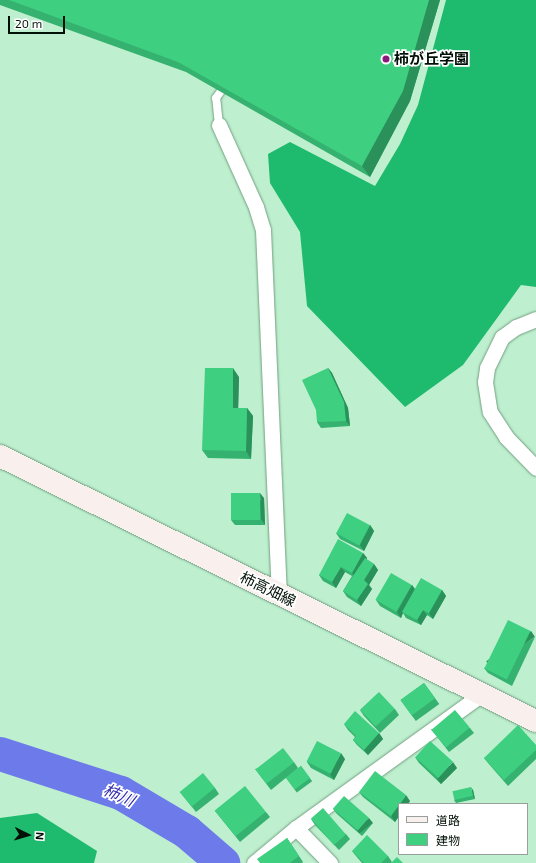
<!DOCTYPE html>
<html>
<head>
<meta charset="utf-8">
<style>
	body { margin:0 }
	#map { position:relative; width:536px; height:863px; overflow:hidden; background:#beefce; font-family:"Exo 2","Noto Sans JP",sans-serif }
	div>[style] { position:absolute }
	.forest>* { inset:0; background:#1ebb6e }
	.river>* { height:34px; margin:-17px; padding:0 17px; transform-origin:17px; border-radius:17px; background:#6c7aea }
	.roads { filter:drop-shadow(0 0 1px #719f80) drop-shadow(0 0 1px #719f80) }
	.lane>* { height:8px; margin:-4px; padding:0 4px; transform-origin:4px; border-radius:4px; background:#fff }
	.street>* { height:15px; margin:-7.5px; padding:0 7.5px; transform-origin:7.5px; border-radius:7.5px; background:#fff }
	.secondary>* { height:22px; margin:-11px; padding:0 11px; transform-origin:11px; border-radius:11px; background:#f9f0ed }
	.wall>* { inset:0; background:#35b26f; transform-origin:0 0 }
	.shaded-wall>* { inset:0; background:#2b915a; transform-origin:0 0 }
	.building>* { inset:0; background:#3ecf81; transform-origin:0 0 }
	.dots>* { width:11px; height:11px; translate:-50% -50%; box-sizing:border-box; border:2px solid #fff; border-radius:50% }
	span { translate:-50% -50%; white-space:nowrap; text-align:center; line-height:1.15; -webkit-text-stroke:3.5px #fff; paint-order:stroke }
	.poi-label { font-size:15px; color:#011006; font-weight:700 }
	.left { translate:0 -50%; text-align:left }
	.street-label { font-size:15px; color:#011006 }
	.water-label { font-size:16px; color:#322cae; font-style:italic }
	.legend { position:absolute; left:398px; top:803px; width:130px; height:52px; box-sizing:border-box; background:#fff; border:1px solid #999f9b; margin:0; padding:5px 7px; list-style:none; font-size:12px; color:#011006 }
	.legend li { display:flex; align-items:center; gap:8px; height:20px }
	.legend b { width:20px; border:1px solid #999f9b }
	.north { position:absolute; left:8px; top:815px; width:40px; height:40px; -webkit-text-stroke:3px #fff; paint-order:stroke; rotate:95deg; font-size:11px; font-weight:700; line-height:16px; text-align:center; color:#011006 }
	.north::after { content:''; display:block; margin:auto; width:14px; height:18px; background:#011006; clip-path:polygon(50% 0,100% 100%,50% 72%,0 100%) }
	.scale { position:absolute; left:8px; top:16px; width:57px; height:18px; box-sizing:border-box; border:2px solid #011006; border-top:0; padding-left:5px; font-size:12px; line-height:14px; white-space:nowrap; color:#011006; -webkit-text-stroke:3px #fff; paint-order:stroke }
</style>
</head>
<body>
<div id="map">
	<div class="forest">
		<div style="clip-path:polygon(446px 0,536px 0,536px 287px,521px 285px,463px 365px,405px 407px,307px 306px,300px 232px,270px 183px,268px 154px,290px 142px,375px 186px,400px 144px,418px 105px)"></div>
		<div style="clip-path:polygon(37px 813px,97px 851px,94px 863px,0 863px,0 818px)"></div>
	</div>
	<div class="river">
		<div style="left:0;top:754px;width:127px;rotate:17.9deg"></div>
		<div style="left:121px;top:793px;width:77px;rotate:30.6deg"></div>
		<div style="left:187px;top:832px;width:48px;rotate:40.7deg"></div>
	</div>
	<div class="roads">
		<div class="lane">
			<div style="left:219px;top:125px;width:27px;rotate:-96deg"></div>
			<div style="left:216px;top:98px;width:17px;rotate:-54deg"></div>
		</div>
		<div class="street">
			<div style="left:219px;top:125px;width:90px;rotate:65.7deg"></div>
			<div style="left:256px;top:207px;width:24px;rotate:73deg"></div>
			<div style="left:263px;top:230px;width:364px;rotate:87.5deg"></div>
			<div style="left:536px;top:319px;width:22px;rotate:158deg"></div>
			<div style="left:516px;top:327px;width:17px;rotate:144deg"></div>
			<div style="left:502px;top:337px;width:34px;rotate:116deg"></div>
			<div style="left:487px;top:368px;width:14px;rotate:98deg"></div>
			<div style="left:485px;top:382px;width:30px;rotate:81deg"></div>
			<div style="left:490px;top:412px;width:30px;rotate:57deg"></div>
			<div style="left:506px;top:437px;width:43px;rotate:45.9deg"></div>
			<div style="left:296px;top:828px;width:49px;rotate:45.8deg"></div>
			<div style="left:254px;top:863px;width:55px;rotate:-39.8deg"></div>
			<div style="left:296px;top:828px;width:229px;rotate:-35.8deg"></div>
		</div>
		<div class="secondary">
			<div style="left:0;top:456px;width:598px;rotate:26.31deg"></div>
		</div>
	</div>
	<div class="wall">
		<div style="clip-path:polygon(0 0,440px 0,410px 101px,370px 177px,186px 72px,0 5px)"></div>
		<div style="clip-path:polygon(328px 368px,332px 373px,348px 408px,350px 426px,321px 428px,317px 422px)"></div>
		<div style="clip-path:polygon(239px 377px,238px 408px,247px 408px,253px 416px,251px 459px,208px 458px,202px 450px)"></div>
		<div style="clip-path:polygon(264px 498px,265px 525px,235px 525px,231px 520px)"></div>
		<div style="clip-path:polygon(370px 525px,374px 531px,364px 551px,340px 539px,336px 533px)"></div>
		<div style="clip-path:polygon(363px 553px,367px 558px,366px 559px,374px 564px,378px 570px,369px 585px,372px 589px,361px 606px,347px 597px,343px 591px,352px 576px,345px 572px,336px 588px,323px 581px,319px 575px)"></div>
		<div style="clip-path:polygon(412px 585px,415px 589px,442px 590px,446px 596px,433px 619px,427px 615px,421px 625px,406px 618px,403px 613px,401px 618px,380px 606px,376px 600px)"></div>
		<div style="clip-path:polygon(535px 637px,512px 686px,488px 673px,484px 668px)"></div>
		<div style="left:424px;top:683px;width:26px;height:29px;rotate:54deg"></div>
		<div style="clip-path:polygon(395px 709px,399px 715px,380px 733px,364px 716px,360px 710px)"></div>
		<div style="clip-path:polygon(344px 724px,379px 733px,383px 739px,368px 755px,357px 745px,353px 740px,355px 737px,348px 730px)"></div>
		<div style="clip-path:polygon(470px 728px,474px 733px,449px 752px,431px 729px)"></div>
		<div style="clip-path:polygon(536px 745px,536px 759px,508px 786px,488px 763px,484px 758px)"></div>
		<div style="clip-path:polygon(415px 757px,457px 768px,441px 784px,419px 763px)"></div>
		<div style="clip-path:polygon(345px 759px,334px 780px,311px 768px,307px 762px)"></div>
		<div style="clip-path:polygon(294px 762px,298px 768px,271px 790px,255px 769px)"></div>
		<div style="left:301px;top:766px;width:19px;height:19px;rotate:54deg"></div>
		<div style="clip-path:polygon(215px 788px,219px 794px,196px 812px,180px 792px)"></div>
		<div style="clip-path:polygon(473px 790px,475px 799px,456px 803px,454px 800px)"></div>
		<div style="clip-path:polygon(359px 792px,410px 801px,395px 822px,363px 797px)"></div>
		<div style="clip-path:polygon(333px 809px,373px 823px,362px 836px,337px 814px)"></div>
		<div style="clip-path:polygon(215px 811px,266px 812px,270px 817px,240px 842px)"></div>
		<div style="clip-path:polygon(311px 819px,346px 834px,350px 839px,339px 850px,315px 825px)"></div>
		<div style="clip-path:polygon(287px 838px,303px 862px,302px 863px,260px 863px)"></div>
		<div style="clip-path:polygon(352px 851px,388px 856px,392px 862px,391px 863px,362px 863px,356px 856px)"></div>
	</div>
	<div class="shaded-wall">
		<div style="clip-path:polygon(429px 0,440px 0,410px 101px,370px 177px,362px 166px)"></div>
		<div style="clip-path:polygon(233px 368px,239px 377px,238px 416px,233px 408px)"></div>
		<div style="clip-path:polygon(328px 368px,332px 373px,348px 408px,350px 426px,346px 421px)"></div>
		<div style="clip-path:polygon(247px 408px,253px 416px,251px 459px,246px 451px)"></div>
		<div style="clip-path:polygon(260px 493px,264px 498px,265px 525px,261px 519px)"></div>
		<div style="clip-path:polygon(370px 525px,374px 531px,364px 551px,360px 545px)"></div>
		<div style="clip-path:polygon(363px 553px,367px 558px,356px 578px,352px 573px)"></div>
		<div style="clip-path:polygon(374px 564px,378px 570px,369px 585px,372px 589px,361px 606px,357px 600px,364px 580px)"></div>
		<div style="clip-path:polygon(341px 567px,345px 572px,336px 588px,332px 582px)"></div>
		<div style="clip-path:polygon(412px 585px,416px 591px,402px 612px,403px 613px,401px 618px,397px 612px)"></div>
		<div style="clip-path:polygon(442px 590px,446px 596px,433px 619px,429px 613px)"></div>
		<div style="clip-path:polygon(423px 610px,427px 615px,421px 625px,417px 620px)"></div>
		<div style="left:531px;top:631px;width:7px;height:54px;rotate:56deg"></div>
		<div style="clip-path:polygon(379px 733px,383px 739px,368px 755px,364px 750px)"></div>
		<div style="clip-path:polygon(341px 753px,345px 759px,334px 780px,330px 774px)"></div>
		<div style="clip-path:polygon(453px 762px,457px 768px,441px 784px,437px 779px)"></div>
		<div style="clip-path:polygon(471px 787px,473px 790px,475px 799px,473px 796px)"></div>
		<div style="clip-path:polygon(406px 795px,410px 801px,408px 804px,400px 804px)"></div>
		<div style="clip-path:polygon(399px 805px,399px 816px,395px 822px,391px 816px)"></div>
		<div style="left:369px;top:818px;width:6px;height:17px;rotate:51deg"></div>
	</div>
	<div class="building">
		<div style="clip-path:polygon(9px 0,429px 0,403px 91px,362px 166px,178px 62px)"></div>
		<div style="clip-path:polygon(205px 368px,233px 368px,233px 408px,247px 408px,246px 451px,202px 450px)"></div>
		<div style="clip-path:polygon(328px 368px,344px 402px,346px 421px,317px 422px,316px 410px,302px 380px)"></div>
		<div style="left:231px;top:493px;width:29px;height:27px"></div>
		<div style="left:347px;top:513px;width:26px;height:23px;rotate:28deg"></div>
		<div style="clip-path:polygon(338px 539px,363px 553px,352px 573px,341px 567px,332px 582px,319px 575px)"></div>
		<div style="clip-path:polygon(365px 558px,374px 564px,364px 580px,368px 584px,357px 600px,343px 591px)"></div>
		<div style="left:391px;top:573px;width:24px;height:31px;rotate:30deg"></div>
		<div style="clip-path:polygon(421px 578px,442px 590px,429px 613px,423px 610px,417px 620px,402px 612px)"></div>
		<div style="left:508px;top:620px;width:25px;height:54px;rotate:26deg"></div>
		<div style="left:424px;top:683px;width:19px;height:29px;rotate:54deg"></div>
		<div style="left:379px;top:692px;width:23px;height:26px;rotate:47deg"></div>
		<div style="left:455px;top:710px;width:23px;height:31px;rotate:50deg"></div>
		<div style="clip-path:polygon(355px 711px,379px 733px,364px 750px,353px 740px,356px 736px,344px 724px)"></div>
		<div style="clip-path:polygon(518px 725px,536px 745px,536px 750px,504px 780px,484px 758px)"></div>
		<div style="left:317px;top:741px;width:27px;height:23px;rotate:27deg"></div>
		<div style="left:430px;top:741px;width:31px;height:22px;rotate:42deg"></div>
		<div style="left:283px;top:748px;width:18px;height:35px;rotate:52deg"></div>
		<div style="left:301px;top:766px;width:15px;height:19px;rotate:53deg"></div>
		<div style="clip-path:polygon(375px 771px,406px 795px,400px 804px,399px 804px,399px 805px,391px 816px,359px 792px)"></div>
		<div style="left:203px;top:773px;width:19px;height:30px;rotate:51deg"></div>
		<div style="left:245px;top:786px;width:33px;height:39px;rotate:51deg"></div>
		<div style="left:471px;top:787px;width:9px;height:19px;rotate:77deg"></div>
		<div style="left:344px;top:796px;width:33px;height:17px;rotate:41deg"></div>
		<div style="left:323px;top:808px;width:35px;height:16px;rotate:49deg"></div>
		<div style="clip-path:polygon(367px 835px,388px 856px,381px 863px,364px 863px,352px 851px)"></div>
		<div style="clip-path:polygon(287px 838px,299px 856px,290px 863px,260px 863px,257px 859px)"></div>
		<div style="clip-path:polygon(397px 857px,403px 863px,391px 863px)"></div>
	</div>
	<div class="dots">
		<div style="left:386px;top:59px;background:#8c1a7c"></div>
	</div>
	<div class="poi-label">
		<span class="left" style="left:394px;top:59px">柿が丘学園</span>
	</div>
	<div class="street-label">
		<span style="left:268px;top:589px;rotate:26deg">柿高畑線</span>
	</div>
	<div class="water-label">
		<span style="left:119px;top:795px;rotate:24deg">柿川</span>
	</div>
	<ul class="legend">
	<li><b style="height:5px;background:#f9f0ed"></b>道路</li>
	<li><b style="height:11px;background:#3ecf81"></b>建物</li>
	</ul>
	<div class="north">N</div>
	<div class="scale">20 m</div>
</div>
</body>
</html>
